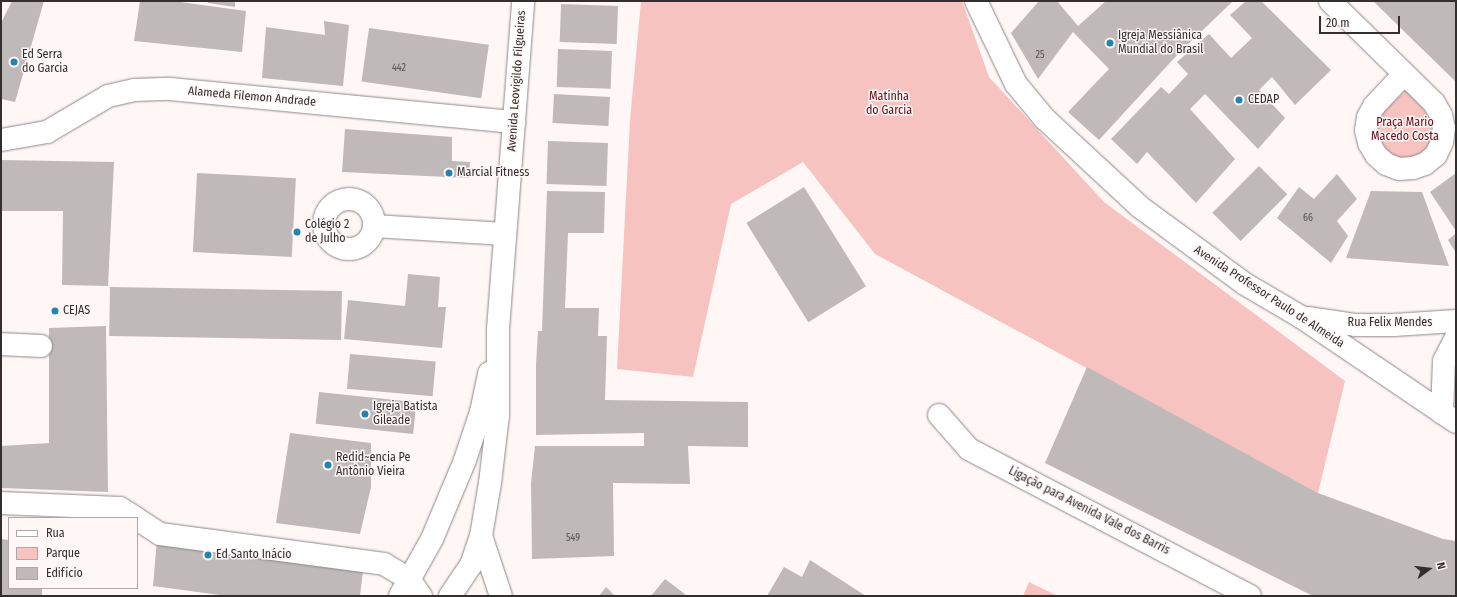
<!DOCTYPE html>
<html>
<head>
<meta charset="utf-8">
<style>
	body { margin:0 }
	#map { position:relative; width:1457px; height:597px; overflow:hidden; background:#fff7f6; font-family:"Fira Sans Condensed",sans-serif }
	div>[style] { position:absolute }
	.green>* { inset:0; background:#f7c3c0 }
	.building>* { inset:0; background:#c0b9b9; transform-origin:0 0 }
	.roads { filter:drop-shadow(0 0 1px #8e8787) drop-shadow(0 0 1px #8e8787) }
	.minor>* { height:22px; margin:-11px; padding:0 11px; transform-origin:11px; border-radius:11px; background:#fff }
	.minor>.ring { margin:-11px; padding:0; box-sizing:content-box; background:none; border:22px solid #fff; border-radius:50% }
	.major>* { height:22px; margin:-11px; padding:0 11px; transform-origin:11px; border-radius:11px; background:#fff }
	.dots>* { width:11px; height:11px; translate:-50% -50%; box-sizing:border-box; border:2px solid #fff7f6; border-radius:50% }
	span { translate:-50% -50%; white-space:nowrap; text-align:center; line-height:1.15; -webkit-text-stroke:3px #fff7f6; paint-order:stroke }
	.number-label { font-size:10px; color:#565251 }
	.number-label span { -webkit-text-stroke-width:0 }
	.poi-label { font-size:12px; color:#322f2e }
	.left { translate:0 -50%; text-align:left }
	.street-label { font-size:12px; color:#322f2e }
	.park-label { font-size:12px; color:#630813 }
	.frame { position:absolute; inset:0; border:2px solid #322f2e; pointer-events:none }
	.legend { position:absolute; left:8px; top:517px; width:130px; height:72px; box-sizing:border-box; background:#fff7f6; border:1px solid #ada7a6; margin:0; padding:5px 7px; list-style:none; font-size:12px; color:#322f2e }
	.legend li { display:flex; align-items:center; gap:8px; height:20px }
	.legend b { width:20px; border:1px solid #ada7a6 }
	.north { position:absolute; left:1409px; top:549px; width:40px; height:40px; -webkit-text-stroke:3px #fff7f6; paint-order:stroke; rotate:75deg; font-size:11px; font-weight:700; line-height:16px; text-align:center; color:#322f2e }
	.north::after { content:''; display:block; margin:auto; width:14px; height:18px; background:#322f2e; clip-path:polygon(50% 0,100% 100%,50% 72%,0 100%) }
	.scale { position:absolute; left:1319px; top:16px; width:81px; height:18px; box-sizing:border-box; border:2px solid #322f2e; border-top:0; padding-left:5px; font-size:12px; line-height:14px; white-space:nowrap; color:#322f2e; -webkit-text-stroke:3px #fff7f6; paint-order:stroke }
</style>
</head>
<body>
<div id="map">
	<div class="green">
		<div style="clip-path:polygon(641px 1px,962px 1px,989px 77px,1104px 202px,1345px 381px,1318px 493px,875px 254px,803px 162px,731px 204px,693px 377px,617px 369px,630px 120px)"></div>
		<div style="clip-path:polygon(1406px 90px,1432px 119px,1434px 138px,1424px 156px,1404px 161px,1388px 153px,1376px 133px,1378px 117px)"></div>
		<div style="clip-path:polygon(1029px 582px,1058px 596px,1023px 596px)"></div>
	</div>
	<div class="building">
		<div style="clip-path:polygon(12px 1px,44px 1px,15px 102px,1px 99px,1px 23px)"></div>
		<div style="clip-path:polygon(140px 1px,173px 1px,246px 11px,242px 52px,134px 41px)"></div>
		<div style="clip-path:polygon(208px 1px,235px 1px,235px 7px,208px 3px)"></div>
		<div style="clip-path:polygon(1039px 1px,1057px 1px,1078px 26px,1106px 1px,1233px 1px,1178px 54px,1099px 140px,1068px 112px,1109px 69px,1073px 32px,1038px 79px,1011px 33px)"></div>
		<div style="clip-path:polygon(1246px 1px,1261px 1px,1331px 70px,1295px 105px,1272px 77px,1259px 90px,1285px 118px,1258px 149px,1205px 94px,1190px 109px,1235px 159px,1196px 203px,1147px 152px,1137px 164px,1111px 139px,1161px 87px,1169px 94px,1188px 74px,1177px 62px,1209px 34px,1231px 58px,1252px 38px,1230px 15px)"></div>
		<div style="clip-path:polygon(1373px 1px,1456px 1px,1456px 82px,1414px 41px)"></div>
		<div style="left:618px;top:6px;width:38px;height:57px;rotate:92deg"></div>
		<div style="clip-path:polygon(324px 21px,349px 25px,343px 86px,262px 78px,266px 27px,325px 35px)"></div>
		<div style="left:369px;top:28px;width:121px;height:54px;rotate:8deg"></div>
		<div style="left:558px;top:49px;width:54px;height:38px;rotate:2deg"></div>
		<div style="left:554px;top:94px;width:56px;height:29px;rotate:3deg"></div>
		<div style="clip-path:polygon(345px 129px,452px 137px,452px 161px,470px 162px,469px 178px,342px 172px)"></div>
		<div style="left:548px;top:141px;width:60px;height:43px;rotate:2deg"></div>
		<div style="clip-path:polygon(1px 160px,114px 162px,108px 286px,62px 285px,63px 211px,1px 211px)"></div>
		<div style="left:1259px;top:166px;width:40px;height:66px;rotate:45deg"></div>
		<div style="left:197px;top:173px;width:99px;height:79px;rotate:3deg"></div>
		<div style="clip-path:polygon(1456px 173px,1456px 231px,1430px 192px)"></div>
		<div style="clip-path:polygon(1337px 174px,1357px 199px,1337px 221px,1348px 236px,1331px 263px,1277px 218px,1299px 187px,1314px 199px)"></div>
		<div style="left:804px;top:187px;width:117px;height:68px;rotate:58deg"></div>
		<div style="clip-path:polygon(547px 191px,605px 192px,604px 233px,568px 233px,565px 308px,599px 308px,598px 336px,607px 336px,605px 400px,748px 402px,748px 447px,688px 446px,690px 484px,613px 483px,614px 556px,532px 559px,531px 483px,535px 446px,644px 446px,644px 433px,536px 435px,536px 364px,538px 331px,542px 331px)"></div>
		<div style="clip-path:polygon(1371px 191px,1422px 192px,1449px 266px,1346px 258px)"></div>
		<div style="clip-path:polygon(1456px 233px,1456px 253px,1448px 240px)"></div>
		<div style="clip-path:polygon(408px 274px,440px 277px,438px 307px,446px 307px,442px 348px,344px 339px,348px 300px,405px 306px)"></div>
		<div style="left:110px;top:287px;width:232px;height:49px;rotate:1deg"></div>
		<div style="clip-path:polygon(106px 326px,108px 492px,1px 488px,1px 446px,49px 443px,49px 328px)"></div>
		<div style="left:350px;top:354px;width:86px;height:35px;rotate:5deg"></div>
		<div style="clip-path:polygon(1087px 367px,1318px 493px,1443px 539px,1456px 541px,1456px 596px,1313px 596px,1045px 463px)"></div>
		<div style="left:319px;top:392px;width:98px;height:32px;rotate:6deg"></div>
		<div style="clip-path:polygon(290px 433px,371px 443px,371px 487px,360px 534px,276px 523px)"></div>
		<div style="clip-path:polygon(1px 539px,9px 540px,9px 588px,42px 588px,42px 596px,1px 596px)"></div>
		<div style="clip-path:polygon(157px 539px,363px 571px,360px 596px,227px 596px,153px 586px)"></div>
		<div style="clip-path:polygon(810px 560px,866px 596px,767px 596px,784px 567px,802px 577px)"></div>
		<div style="clip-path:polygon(665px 579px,685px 594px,683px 596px,651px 596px)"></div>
		<div style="clip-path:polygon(606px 587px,615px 596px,599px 596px)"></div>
	</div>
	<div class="roads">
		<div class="minor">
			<div style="left:976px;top:1px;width:92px;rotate:64.3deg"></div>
			<div style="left:1016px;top:84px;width:45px;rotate:50.4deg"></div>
			<div style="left:1045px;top:119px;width:129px;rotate:42.8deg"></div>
			<div style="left:1140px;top:207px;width:130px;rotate:36.3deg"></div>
			<div style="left:1245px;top:284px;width:65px;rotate:30.5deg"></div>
			<div style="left:1301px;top:317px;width:187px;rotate:34.1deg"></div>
			<div style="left:1330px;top:1px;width:146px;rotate:44.4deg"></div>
			<div style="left:1434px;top:103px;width:14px;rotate:60deg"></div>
			<div style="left:1441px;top:115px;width:13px;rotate:77deg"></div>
			<div style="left:1444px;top:128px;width:14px;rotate:98deg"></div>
			<div style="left:1442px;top:142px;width:14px;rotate:115deg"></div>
			<div style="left:1436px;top:155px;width:14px;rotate:141deg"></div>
			<div style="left:1425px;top:164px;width:13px;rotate:162deg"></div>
			<div style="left:1413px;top:168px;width:14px;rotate:176deg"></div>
			<div style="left:1399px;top:169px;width:14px;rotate:-159deg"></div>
			<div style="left:1386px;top:164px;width:13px;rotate:-138deg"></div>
			<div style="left:1376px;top:155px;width:14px;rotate:-120deg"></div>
			<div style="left:1369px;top:143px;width:13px;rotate:-103deg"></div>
			<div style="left:1366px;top:130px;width:13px;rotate:-81deg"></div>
			<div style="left:1368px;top:117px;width:13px;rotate:-61deg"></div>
			<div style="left:1374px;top:106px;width:44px;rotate:-46.8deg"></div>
			<div style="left:1px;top:140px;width:47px;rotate:-9.9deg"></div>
			<div style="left:47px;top:132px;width:71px;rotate:-30.5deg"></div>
			<div style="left:108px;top:96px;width:27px;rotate:-13deg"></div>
			<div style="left:134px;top:90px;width:36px;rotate:-2deg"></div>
			<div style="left:170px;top:89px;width:346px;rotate:5.5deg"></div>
			<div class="ring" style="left:324px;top:199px;width:28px;height:28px"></div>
			<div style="left:374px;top:226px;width:131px;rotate:3.5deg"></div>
			<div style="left:1308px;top:318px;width:49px;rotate:8.3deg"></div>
			<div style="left:1356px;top:325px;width:38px"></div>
			<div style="left:1394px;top:325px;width:62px;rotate:-3.7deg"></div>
			<div style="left:1px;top:344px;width:40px;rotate:2.9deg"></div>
			<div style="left:1442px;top:413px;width:52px;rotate:-87.8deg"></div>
			<div style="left:1444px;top:361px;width:27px;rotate:-63deg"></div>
			<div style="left:939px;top:415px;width:45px;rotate:48.6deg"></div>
			<div style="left:969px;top:449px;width:317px;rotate:27.6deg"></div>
			<div style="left:1px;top:503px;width:119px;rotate:2.4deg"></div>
			<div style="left:120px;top:508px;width:19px;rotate:32deg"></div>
			<div style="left:137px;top:519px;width:27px;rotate:33deg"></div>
			<div style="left:160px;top:534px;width:226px;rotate:7.6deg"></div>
			<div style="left:384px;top:564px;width:29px;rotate:31deg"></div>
			<div style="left:409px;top:579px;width:21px;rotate:55deg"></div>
			<div style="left:481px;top:536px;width:63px;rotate:71.6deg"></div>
		</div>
		<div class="major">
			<div style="left:400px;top:596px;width:65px;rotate:-60.7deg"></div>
			<div style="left:432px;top:539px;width:86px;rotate:-67.3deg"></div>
			<div style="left:465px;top:460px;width:51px;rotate:-71.6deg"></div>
			<div style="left:481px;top:412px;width:40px;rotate:-78deg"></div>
			<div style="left:450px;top:596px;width:37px;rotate:-56deg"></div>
			<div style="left:471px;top:565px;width:31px;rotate:-71deg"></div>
			<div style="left:481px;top:536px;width:54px;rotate:-80.4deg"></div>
			<div style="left:490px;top:483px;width:68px;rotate:-83.3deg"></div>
			<div style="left:498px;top:415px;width:86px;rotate:-90deg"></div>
			<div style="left:498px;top:329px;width:329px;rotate:-85.6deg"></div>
		</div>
	</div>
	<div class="dots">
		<div style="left:1110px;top:43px;background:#2385af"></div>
		<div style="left:14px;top:62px;background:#2385af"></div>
		<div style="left:1239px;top:100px;background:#2385af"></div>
		<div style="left:449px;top:173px;background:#2385af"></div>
		<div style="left:297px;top:232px;background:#2385af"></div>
		<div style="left:55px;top:311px;background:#2385af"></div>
		<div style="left:365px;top:414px;background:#2385af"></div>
		<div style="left:328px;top:465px;background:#2385af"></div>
		<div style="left:208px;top:555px;background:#2385af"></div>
	</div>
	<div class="number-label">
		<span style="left:1040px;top:56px">25</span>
		<span style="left:399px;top:69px">442</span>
		<span style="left:1308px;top:219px">66</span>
		<span style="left:573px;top:539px">549</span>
	</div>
	<div class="poi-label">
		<span class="left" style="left:1118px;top:43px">Igreja Messiânica<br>Mundial do Brasil</span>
		<span class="left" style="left:22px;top:62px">Ed Serra<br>do Garcia</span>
		<span class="left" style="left:1248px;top:100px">CEDAP</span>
		<span class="left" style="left:457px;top:173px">Marcial Fitness</span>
		<span class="left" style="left:305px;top:232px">Colégio 2<br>de Julho</span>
		<span class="left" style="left:63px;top:311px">CEJAS</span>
		<span class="left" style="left:373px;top:414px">Igreja Batista<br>Gileade</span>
		<span class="left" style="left:336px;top:465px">Redid~encia Pe<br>Antônio Vieira</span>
		<span class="left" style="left:216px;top:555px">Ed Santo Inácio</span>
	</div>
	<div class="street-label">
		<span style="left:517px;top:81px;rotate:-86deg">Avenida Leovigildo Filgueiras</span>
		<span style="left:252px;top:97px;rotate:5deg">Alameda Filemon Andrade</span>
		<span style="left:1269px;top:297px;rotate:33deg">Avenida Professor Paulo de Almeida</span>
		<span style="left:1390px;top:323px">Rua Felix Mendes</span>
		<span style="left:1089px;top:511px;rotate:27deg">Ligação para Avenida Vale dos Barris</span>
	</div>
	<div class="park-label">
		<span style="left:889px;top:104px">Matinha<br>do Garcia</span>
		<span style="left:1405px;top:130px">Praça Mario<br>Macedo Costa</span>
	</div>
	<div class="frame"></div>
	<ul class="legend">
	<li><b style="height:5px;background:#fff"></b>Rua</li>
	<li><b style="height:11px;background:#f7c3c0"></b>Parque</li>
	<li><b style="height:11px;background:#c0b9b9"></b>Edifício</li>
	</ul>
	<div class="north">N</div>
	<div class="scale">20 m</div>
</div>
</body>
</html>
